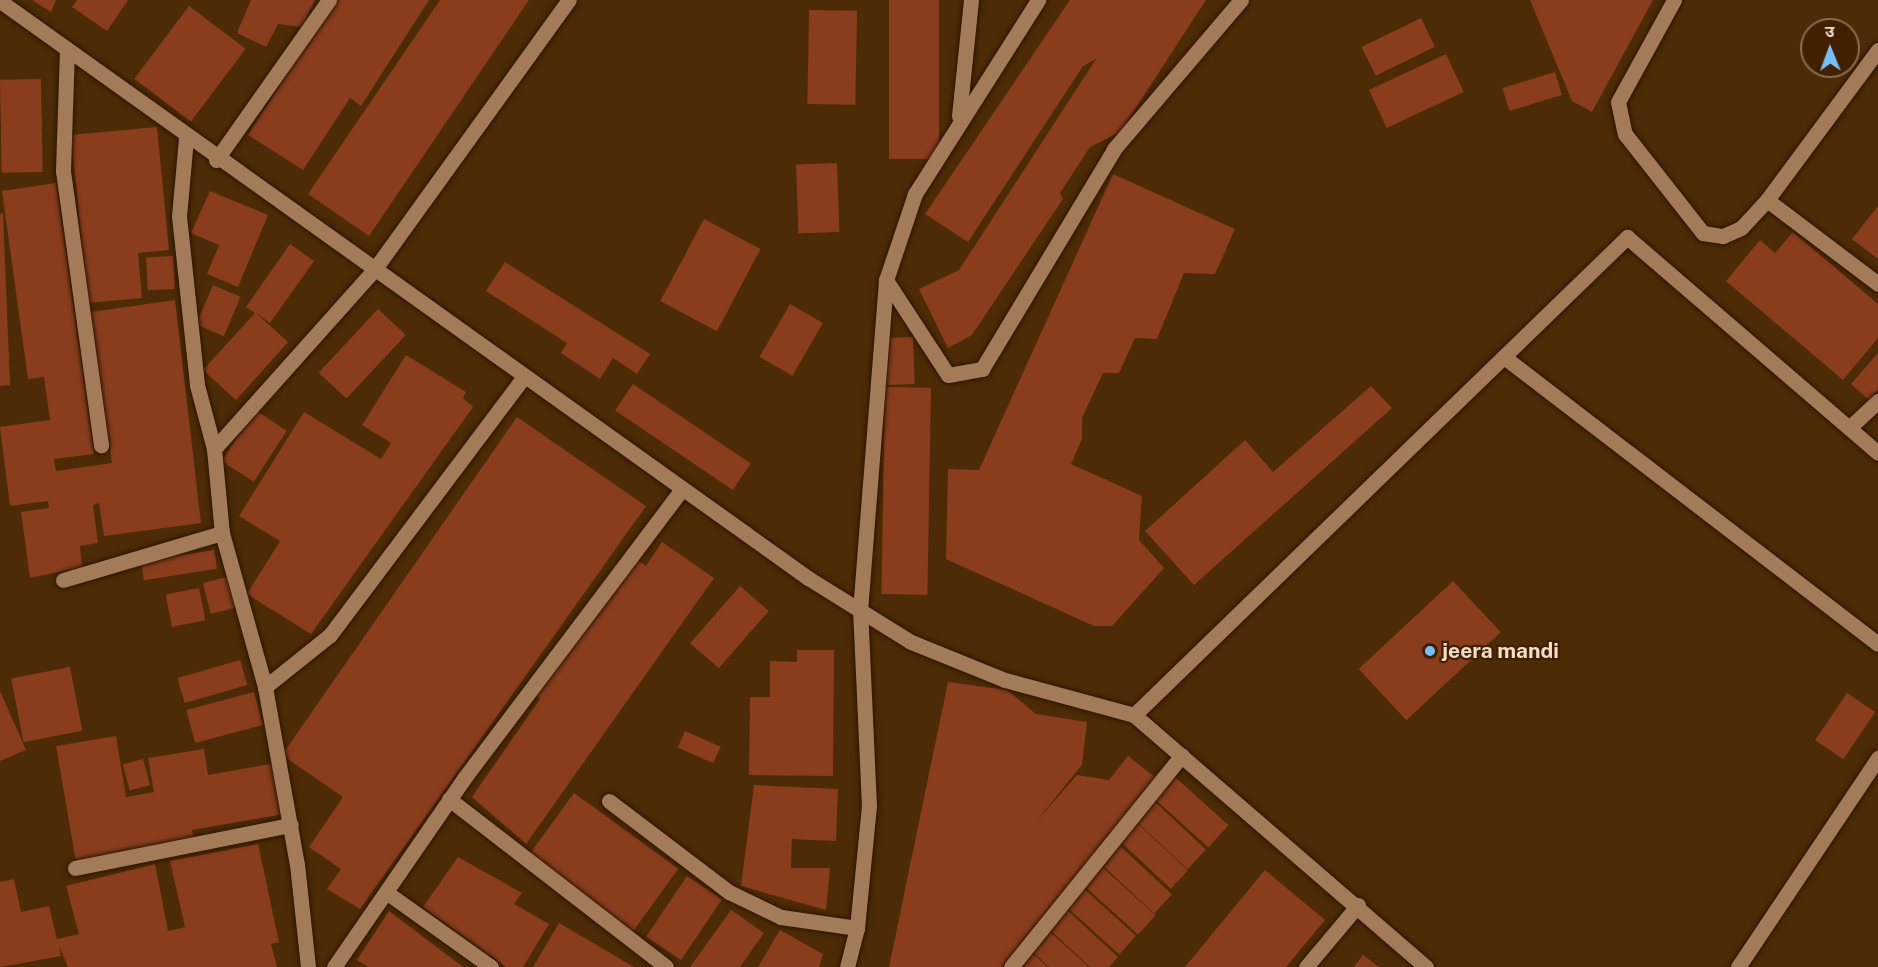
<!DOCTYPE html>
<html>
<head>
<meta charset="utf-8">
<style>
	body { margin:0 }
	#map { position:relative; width:1878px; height:967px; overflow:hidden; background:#4c2b06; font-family:"Public Sans","Noto Sans Devanagari",sans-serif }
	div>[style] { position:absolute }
	.building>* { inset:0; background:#893d1d; transform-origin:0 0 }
	.roads { filter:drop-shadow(0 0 2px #2d1400) drop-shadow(0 0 2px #2d1400) }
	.minor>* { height:15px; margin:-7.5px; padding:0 7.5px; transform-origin:7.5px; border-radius:7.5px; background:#a37b59 }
	.dots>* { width:16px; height:16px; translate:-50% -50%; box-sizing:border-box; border:3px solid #412000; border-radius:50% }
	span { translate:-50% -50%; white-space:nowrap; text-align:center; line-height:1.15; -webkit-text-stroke:4.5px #412000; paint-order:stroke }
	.poi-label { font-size:21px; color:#f2dcca; font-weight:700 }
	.left { translate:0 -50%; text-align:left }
	.north { position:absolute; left:1800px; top:18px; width:60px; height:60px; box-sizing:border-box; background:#412000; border:2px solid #886b51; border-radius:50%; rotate:359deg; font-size:16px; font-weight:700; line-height:24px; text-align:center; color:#f2dcca }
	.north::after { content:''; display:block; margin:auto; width:21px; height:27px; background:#76c0f7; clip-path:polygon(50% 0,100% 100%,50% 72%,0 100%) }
</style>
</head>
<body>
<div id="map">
	<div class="building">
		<div style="clip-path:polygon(32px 0,56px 0,51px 12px)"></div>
		<div style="clip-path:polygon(77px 0,128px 0,107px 31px,72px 7px)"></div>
		<div style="clip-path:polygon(251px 0,315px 0,302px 27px,278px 24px,266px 47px,237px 33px)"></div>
		<div style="clip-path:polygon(335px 0,429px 0,361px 106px,350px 98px,303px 170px,248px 135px)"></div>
		<div style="clip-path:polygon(440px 0,529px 0,369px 236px,308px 194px)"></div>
		<div style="left:889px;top:0;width:50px;height:159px"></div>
		<div style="clip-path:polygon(1070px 0,1206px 0,1120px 132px,1090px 147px,1060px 193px,1063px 199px,972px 335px,948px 348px,919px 289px,959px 270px,1096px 59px,1083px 66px,968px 242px,925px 214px)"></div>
		<div style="clip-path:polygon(1530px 0,1653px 0,1592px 112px,1572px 101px)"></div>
		<div style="left:189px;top:6px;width:71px;height:91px;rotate:37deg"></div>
		<div style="left:809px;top:10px;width:48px;height:94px;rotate:1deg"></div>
		<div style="left:1421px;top:18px;width:32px;height:66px;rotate:64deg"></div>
		<div style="left:1446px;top:54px;width:42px;height:85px;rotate:65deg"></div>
		<div style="left:1555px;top:72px;width:24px;height:55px;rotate:73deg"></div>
		<div style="left:41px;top:79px;width:93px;height:41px;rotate:89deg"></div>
		<div style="clip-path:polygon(157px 127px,169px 250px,138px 253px,142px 298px,88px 303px,71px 135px)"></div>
		<div style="left:837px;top:163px;width:69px;height:41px;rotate:88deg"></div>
		<div style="clip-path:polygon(1113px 174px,1235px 229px,1215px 274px,1184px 273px,1157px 339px,1135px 338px,1119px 373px,1103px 373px,1082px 418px,1082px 439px,1071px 464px,1142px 496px,1139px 540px,1164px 568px,1112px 626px,1094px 626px,946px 559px,948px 469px,979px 470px)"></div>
		<div style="clip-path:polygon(56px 183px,94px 454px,54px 459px,56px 471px,112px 463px,91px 312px,175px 300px,201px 523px,104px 536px,99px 503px,93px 505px,98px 543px,80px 546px,82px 567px,30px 578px,21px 512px,49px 508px,48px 501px,10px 506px,0 427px,50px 420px,44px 377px,28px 379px,2px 191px)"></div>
		<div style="clip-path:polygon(210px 191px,268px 215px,238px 287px,207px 274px,219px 245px,191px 233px)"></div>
		<div style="clip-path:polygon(1878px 206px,1878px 259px,1852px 239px)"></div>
		<div style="clip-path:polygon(3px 213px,10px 385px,0 386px,0 214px)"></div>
		<div style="left:704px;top:219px;width:64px;height:93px;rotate:28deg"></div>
		<div style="clip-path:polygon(1793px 232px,1878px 304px,1878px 338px,1843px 380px,1726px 281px,1760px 240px,1775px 253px)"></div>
		<div style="clip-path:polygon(290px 244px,314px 261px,270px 323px,256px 313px,288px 342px,236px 400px,203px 370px,255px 313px,246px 307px)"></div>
		<div style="left:173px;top:256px;width:33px;height:27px;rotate:87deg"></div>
		<div style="clip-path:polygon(505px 262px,650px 354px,637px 374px,613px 358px,600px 379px,561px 353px,567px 343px,486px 291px)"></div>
		<div style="left:213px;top:285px;width:30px;height:43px;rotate:23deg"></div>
		<div style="left:790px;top:304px;width:38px;height:61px;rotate:30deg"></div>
		<div style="left:378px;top:309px;width:38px;height:87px;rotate:43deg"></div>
		<div style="left:913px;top:337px;width:47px;height:28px;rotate:88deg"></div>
		<div style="clip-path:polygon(1878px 353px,1878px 390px,1869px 400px,1851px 384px)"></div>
		<div style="clip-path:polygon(406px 355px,466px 392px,463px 398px,473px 407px,311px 634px,247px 594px,280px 541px,239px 516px,304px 412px,381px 459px,391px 443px,362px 425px)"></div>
		<div style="left:633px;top:384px;width:142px;height:32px;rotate:34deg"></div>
		<div style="clip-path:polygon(1371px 386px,1392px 408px,1194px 585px,1145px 531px,1245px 440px,1273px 472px)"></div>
		<div style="left:885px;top:387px;width:46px;height:207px;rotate:1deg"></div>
		<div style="left:255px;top:410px;width:38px;height:61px;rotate:33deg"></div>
		<div style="clip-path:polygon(517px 417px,646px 506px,360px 909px,327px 889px,341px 869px,309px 847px,343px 797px,282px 755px)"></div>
		<div style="clip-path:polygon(662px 542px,714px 578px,526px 844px,472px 797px,540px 699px,535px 695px,635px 558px,646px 566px)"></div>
		<div style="left:214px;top:550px;width:19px;height:74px;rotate:81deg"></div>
		<div style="left:231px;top:576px;width:32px;height:29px;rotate:76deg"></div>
		<div style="left:1453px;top:581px;width:70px;height:129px;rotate:47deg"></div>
		<div style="left:740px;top:586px;width:38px;height:76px;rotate:41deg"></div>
		<div style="left:199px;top:588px;width:33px;height:34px;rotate:79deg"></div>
		<div style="clip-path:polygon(797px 650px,834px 650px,833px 776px,749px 775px,750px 697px,770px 697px,770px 661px,797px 662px)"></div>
		<div style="left:240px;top:660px;width:26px;height:65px;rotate:74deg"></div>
		<div style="left:70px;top:667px;width:65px;height:60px;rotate:79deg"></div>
		<div style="clip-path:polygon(948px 682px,1007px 690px,1036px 714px,1087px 722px,1082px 765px,1034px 824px,1077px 775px,1109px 780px,1128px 756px,1156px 778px,1002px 967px,889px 967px)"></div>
		<div style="clip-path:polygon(0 691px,26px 750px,0 761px)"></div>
		<div style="left:254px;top:692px;width:34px;height:70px;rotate:75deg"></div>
		<div style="left:1847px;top:693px;width:34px;height:57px;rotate:34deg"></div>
		<div style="left:685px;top:731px;width:39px;height:18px;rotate:24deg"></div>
		<div style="clip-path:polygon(116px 736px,126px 797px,154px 792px,148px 758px,204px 749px,208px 775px,276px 763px,284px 814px,192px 830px,194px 841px,76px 862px,56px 746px)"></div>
		<div style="left:143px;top:759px;width:27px;height:21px;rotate:75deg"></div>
		<div style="left:1175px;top:777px;width:72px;height:30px;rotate:42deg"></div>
		<div style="clip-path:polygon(754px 785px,838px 789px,836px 841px,792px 839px,791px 868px,830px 868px,826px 910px,741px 886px)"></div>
		<div style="left:574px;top:793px;width:129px;height:78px;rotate:36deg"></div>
		<div style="left:1154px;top:801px;width:71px;height:27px;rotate:43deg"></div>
		<div style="left:1136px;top:822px;width:71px;height:25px;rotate:43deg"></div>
		<div style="clip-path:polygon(258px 844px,279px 942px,271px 944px,277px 967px,68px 967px,59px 946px,61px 956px,0 967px,0 882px,14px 879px,21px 912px,49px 906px,57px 939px,79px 934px,66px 886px,155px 864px,168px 931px,185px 927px,170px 861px)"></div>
		<div style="left:1120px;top:846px;width:71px;height:26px;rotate:43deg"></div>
		<div style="clip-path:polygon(458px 857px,522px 893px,514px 904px,549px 924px,523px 967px,506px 967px,423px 907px)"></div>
		<div style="left:1102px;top:867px;width:72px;height:26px;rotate:42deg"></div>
		<div style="clip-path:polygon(1265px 870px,1325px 920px,1286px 967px,1185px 967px)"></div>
		<div style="left:687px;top:876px;width:42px;height:73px;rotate:34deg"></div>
		<div style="left:1084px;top:889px;width:70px;height:25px;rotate:42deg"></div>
		<div style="clip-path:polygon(1066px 909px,1118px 957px,1109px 967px,1090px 967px,1049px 929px)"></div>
		<div style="clip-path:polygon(731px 910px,764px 933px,740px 967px,690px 967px)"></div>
		<div style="clip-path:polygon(389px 911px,463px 967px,368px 967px,357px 960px)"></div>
		<div style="clip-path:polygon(559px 923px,634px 967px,533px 967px)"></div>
		<div style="clip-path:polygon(780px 930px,823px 954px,819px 967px,758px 967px)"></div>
		<div style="clip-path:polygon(1049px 931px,1089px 967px,1049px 967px,1031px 950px)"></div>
		<div style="clip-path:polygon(1031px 952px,1048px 967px,1017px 967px)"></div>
		<div style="clip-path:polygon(1363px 955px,1379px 967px,1354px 967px)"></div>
	</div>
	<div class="roads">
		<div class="minor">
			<div style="left:1674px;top:0;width:116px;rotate:118.8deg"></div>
			<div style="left:1618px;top:102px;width:33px;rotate:78deg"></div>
			<div style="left:1625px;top:134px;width:126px;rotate:51.8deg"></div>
			<div style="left:1703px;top:233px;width:20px;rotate:9deg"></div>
			<div style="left:1723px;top:236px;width:20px;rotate:-24deg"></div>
			<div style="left:1741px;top:228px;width:38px;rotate:-47deg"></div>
			<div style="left:0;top:1px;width:993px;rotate:35.53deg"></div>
			<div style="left:808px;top:578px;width:121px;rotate:31.9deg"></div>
			<div style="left:911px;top:642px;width:101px;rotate:22deg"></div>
			<div style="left:1005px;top:680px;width:134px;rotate:15.2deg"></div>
			<div style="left:1134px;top:715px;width:386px;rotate:40.8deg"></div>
			<div style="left:67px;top:49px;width:122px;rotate:91.9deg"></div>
			<div style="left:63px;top:171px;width:277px;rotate:82.1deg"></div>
			<div style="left:1878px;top:50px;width:187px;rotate:126.5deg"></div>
			<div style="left:1767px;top:200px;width:139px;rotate:37.1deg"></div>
			<div style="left:959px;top:116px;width:117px;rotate:-84.1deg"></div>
			<div style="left:186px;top:138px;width:78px;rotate:95.1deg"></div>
			<div style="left:179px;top:216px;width:170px;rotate:83.9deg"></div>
			<div style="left:197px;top:385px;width:66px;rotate:75.1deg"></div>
			<div style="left:214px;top:449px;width:240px;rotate:-48.2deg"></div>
			<div style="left:374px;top:270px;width:333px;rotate:-54.2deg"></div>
			<div style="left:216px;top:160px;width:196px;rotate:-54.8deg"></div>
			<div style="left:886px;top:280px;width:91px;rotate:-71.4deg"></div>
			<div style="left:915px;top:194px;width:230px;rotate:-57.6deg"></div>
			<div style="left:1504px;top:357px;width:471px;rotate:37.5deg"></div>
			<div style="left:1849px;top:428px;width:40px;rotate:-43deg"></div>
			<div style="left:214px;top:449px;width:84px;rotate:84.6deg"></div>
			<div style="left:222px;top:533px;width:160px;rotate:74.4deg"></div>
			<div style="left:265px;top:687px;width:83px;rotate:-38.7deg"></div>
			<div style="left:330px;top:635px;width:323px;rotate:-53.1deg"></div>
			<div style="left:63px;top:580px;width:166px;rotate:-16.5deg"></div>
			<div style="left:265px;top:687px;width:180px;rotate:79.8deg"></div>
			<div style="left:297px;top:864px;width:104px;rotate:83.9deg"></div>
			<div style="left:1134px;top:715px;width:687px;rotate:-44.11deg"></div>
			<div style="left:1627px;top:237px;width:331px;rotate:40.7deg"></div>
			<div style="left:449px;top:799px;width:274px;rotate:37.7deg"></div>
			<div style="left:609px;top:801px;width:151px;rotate:37.2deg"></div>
			<div style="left:729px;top:892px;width:58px;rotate:25.7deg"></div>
			<div style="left:781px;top:917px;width:77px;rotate:8.2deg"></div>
			<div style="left:75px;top:868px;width:220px;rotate:-11.3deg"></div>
			<div style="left:386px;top:892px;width:129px;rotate:35.5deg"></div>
			<div style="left:334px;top:967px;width:231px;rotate:-55.4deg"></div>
			<div style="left:465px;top:777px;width:361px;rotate:-53deg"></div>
			<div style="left:847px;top:967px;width:40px;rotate:-75.6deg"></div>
			<div style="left:857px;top:928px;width:123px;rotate:-84.4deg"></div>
			<div style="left:869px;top:806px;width:195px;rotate:-92.6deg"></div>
			<div style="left:860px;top:611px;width:332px;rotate:-85.5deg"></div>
			<div style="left:886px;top:280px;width:113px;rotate:56.9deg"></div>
			<div style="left:948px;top:375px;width:35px;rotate:-10deg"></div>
			<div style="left:982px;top:369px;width:257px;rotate:-59deg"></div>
			<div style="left:1114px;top:149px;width:196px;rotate:-49.6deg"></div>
			<div style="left:1011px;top:967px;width:272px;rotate:-51.1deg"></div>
			<div style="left:1306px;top:967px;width:81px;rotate:-50deg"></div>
			<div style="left:1738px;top:967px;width:252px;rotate:-56.2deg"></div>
		</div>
	</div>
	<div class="dots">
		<div style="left:1430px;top:651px;background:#76c0f7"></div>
	</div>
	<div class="poi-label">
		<span class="left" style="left:1442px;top:651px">jeera mandi</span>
	</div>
	<div class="north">उ</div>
</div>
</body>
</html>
